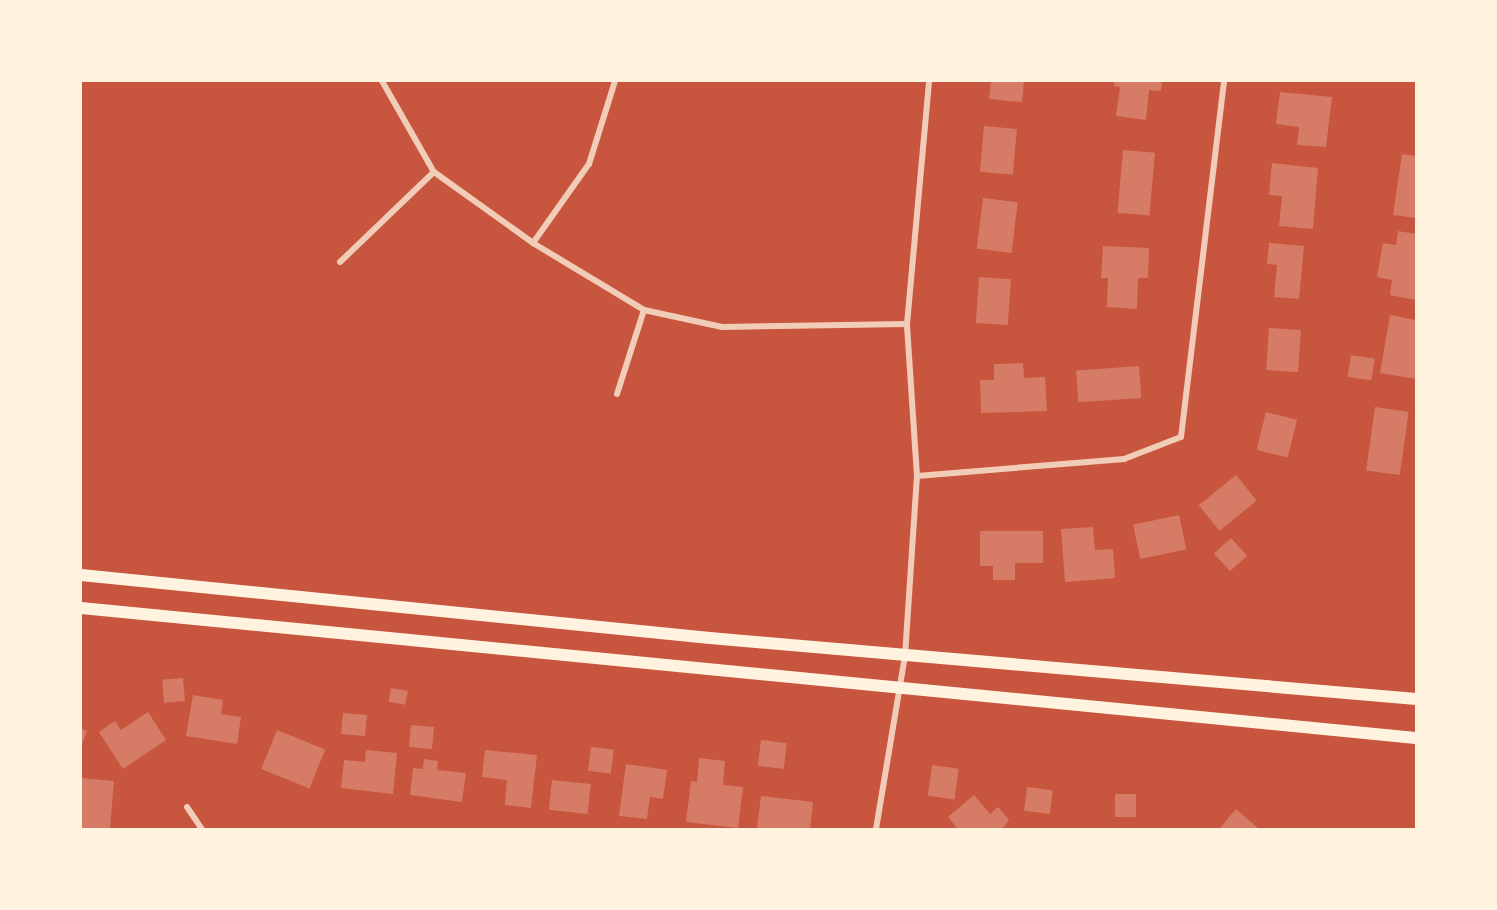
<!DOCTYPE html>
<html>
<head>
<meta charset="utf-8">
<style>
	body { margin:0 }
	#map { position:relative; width:1497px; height:910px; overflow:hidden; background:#c8553d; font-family:"DejaVu Sans",sans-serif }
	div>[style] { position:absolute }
	.building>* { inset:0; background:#d67c66; transform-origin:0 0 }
	.minor>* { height:6px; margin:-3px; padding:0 3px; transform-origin:3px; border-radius:3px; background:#f1ccb7 }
	.secondary>* { height:12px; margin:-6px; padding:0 6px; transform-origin:6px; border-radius:6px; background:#fff3e0 }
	span { translate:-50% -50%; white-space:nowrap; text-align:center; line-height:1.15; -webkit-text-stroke:5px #fff3e0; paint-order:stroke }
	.frame { position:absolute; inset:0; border:82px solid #fff3e0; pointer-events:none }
</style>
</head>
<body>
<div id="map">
	<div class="building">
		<div style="clip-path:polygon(991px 81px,1024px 81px,1022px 102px,989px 99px)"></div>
		<div style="clip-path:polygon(1114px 81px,1162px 81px,1161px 91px,1149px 90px,1146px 120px,1116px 116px,1120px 87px,1114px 86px)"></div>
		<div style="clip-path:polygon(1280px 92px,1332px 97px,1326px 147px,1297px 145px,1299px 127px,1276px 124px)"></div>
		<div style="left:984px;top:126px;width:33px;height:46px;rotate:5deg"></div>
		<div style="left:1123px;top:150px;width:32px;height:63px;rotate:5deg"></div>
		<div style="clip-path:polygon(1402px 154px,1416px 156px,1416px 218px,1393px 215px)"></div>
		<div style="clip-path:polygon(1272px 163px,1318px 168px,1313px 229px,1279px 226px,1282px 196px,1269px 195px)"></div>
		<div style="left:983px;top:198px;width:35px;height:51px;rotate:7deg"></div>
		<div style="clip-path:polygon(1398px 231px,1416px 234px,1416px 300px,1390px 295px,1392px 280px,1377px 277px,1383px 243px,1396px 245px)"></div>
		<div style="clip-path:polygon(1269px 243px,1304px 246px,1299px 299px,1274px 297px,1277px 265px,1267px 264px)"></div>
		<div style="clip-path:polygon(1103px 246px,1149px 248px,1148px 278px,1138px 278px,1137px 309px,1107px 307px,1108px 278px,1101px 278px)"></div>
		<div style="left:979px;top:277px;width:32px;height:46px;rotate:4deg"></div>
		<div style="clip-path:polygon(1390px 315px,1416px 320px,1416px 379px,1380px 373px)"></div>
		<div style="left:1269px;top:328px;width:32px;height:42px;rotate:4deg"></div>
		<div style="left:1351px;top:355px;width:24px;height:22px;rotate:9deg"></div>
		<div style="clip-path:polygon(1023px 363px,1024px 378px,1045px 377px,1047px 411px,981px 413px,980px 380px,994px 380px,994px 364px)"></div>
		<div style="left:1139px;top:366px;width:32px;height:63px;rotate:86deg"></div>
		<div style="left:1375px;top:407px;width:34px;height:64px;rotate:8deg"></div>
		<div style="left:1266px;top:412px;width:32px;height:39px;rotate:14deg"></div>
		<div style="left:1236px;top:475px;width:33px;height:48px;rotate:51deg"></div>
		<div style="left:1179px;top:515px;width:35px;height:47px;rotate:78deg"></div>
		<div style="clip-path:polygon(1093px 527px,1095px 550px,1113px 549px,1115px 578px,1065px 582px,1061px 529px)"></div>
		<div style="clip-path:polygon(980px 531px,1043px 531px,1043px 563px,1015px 563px,1015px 580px,993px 580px,993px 566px,980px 566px)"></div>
		<div style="left:1231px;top:538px;width:24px;height:23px;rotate:48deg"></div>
		<div style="left:183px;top:678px;width:23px;height:21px;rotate:85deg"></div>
		<div style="left:391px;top:688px;width:17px;height:14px;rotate:10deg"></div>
		<div style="clip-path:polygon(193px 695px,223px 700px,221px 714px,241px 717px,237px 744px,186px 736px)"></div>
		<div style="clip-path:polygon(148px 712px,166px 740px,123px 769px,99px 732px,115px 721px,121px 730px)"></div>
		<div style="left:343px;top:713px;width:24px;height:21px;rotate:5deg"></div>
		<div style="left:411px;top:725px;width:23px;height:22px;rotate:5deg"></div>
		<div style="clip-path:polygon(81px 729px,87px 731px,81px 747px)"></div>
		<div style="left:277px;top:730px;width:52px;height:42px;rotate:22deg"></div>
		<div style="left:761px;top:740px;width:26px;height:26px;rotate:7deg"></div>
		<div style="left:591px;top:747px;width:23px;height:24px;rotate:7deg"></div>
		<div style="clip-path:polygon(366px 750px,397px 753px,393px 794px,341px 788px,344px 760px,365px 762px)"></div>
		<div style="clip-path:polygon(485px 750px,537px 755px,531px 808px,505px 805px,507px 780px,482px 777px)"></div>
		<div style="clip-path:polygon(699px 758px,725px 761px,723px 785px,743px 787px,738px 828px,686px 822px,691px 781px,697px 782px)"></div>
		<div style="clip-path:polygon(424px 759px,438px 761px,437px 770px,466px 773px,462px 802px,410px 795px,413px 768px,423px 769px)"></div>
		<div style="clip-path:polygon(626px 764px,667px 770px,663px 799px,650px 797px,647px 819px,619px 816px)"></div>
		<div style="left:932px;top:765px;width:27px;height:31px;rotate:8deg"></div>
		<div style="clip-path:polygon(81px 778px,114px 781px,110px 829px,81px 829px)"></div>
		<div style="left:552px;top:780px;width:39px;height:30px;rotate:6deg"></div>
		<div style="left:1027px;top:787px;width:26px;height:24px;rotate:7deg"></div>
		<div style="left:1115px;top:794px;width:21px;height:23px"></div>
		<div style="clip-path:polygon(974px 795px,990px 814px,998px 807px,1009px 820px,1002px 829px,958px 829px,948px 817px)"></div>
		<div style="clip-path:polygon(761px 796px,813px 802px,810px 829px,757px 828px)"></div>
		<div style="clip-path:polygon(1236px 809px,1259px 829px,1219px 829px)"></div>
	</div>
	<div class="minor">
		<div style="left:382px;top:81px;width:105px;rotate:60.3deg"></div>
		<div style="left:434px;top:172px;width:122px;rotate:35.6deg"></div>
		<div style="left:533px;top:243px;width:130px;rotate:31.1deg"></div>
		<div style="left:644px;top:310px;width:80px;rotate:12.3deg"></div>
		<div style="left:722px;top:327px;width:185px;rotate:-0.9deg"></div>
		<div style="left:533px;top:243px;width:97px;rotate:-54.7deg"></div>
		<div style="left:589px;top:164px;width:87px;rotate:-72.6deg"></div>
		<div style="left:340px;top:262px;width:130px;rotate:-43.8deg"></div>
		<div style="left:617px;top:394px;width:88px;rotate:-72.2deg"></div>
		<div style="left:917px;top:476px;width:208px;rotate:-4.7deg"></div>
		<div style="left:1124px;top:459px;width:61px;rotate:-21.1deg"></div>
		<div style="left:1181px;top:437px;width:359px;rotate:-83.1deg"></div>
		<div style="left:187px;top:807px;width:27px;rotate:56deg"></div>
		<div style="left:876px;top:829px;width:175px;rotate:-80.5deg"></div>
		<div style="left:905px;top:656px;width:180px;rotate:-86.2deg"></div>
		<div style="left:917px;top:476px;width:152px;rotate:-93.8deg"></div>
		<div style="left:907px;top:324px;width:244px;rotate:-84.8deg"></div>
	</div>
	<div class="secondary">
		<div style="left:81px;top:575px;width:632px;rotate:5.72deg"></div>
		<div style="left:710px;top:638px;width:709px;rotate:4.94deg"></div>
		<div style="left:81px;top:608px;width:1341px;rotate:5.56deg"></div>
	</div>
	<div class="frame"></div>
</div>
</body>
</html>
